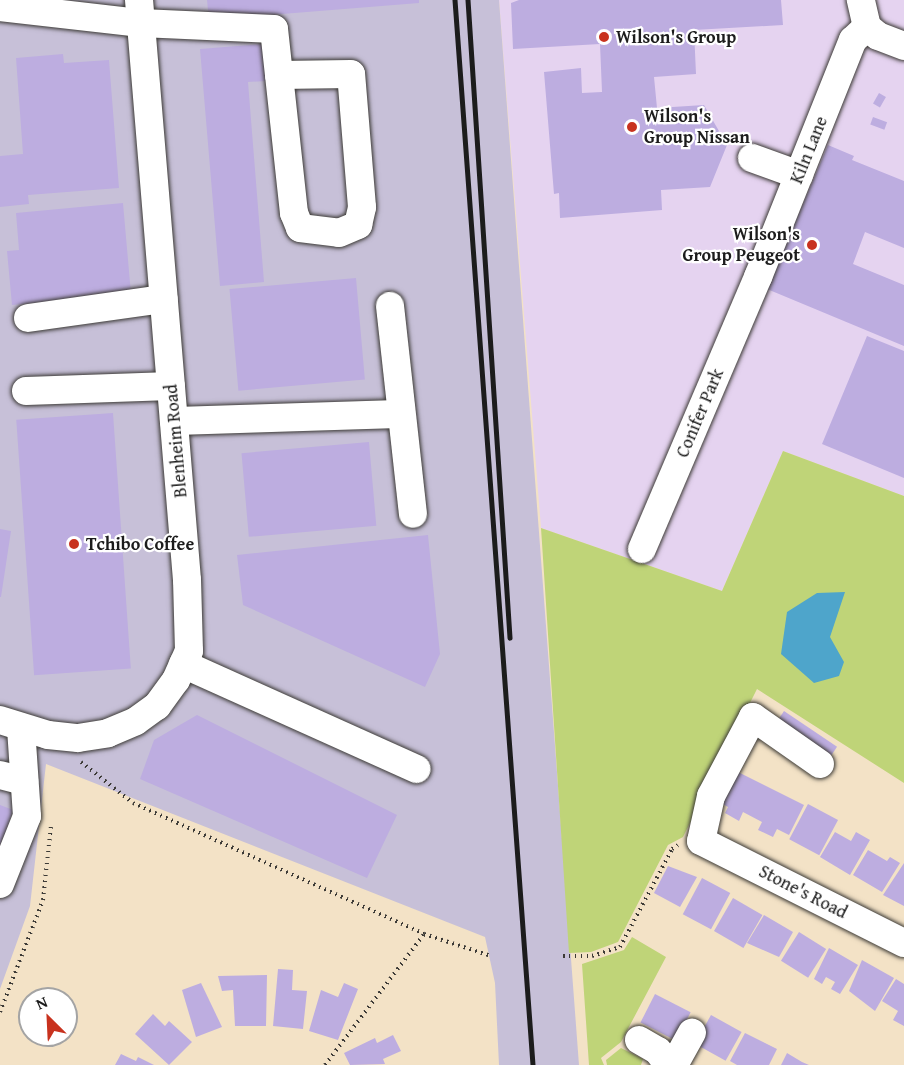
<!DOCTYPE html>
<html>
<head>
<meta charset="utf-8">
<style>
	body { margin:0 }
	#map { position:relative; width:904px; height:1065px; overflow:hidden; background:#f3e2c6; font-family:"Gentium Book Plus",serif }
	div>[style] { position:absolute }
	.built>* { inset:0; background:#e5d3f0 }
	.industrial>* { inset:0; background:#c7c0d8 }
	.green>* { inset:0; background:#bfd478 }
	.water>* { inset:0; background:#4ea5cb }
	.building>* { inset:0; background:#bdade0; transform-origin:0 0 }
	.path>* { height:4px; margin-top:-2px; transform-origin:0; background:repeating-linear-gradient(90deg,#3c3a36 0 1.5px,transparent 0 6px) }
	.roads { filter:drop-shadow(0 0 2px #3c3a36) drop-shadow(0 0 2px #3c3a36) }
	.minor>* { height:28px; margin:-14px; padding:0 14px; transform-origin:14px; border-radius:14px; background:#fff }
	.rail>* { height:4.5px; margin:-2.25px; padding:0 2.25px; transform-origin:2.25px; border-radius:2.25px; background:#1c1c1c }
	.dots>* { width:16px; height:16px; translate:-50% -50%; box-sizing:border-box; border:3px solid #fff; border-radius:50% }
	span { translate:-50% -50%; white-space:nowrap; text-align:center; line-height:1.15; -webkit-text-stroke:4.5px #fff; paint-order:stroke }
	.poi-label { font-size:18px; color:#1c1c1c; font-weight:700 }
	.left { translate:0 -50%; text-align:left }
	.right { translate:-100% -50%; text-align:right }
	.street-label { font-size:18px; color:#1c1c1c }
	.north { position:absolute; left:18px; top:987px; width:60px; height:60px; box-sizing:border-box; background:#fff; border:2px solid #a4a4a4; border-radius:50%; rotate:336deg; font-size:16px; font-weight:700; line-height:24px; text-align:center; color:#1c1c1c }
	.north::after { content:''; display:block; margin:auto; width:21px; height:27px; background:#c8321e; clip-path:polygon(50% 0,100% 100%,50% 72%,0 100%) }
</style>
</head>
<body>
<div id="map">
	<div class="built">
		<div style="clip-path:polygon(499px 0,904px 0,904px 496px,783px 451px,722px 591px,541px 528px)"></div>
	</div>
	<div class="industrial">
		<div style="clip-path:polygon(0 0,499px 0,579px 1065px,499px 1065px,495px 983px,485px 937px,46px 764px,30px 906px,0 989px)"></div>
	</div>
	<div class="green">
		<div style="clip-path:polygon(783px 451px,904px 496px,904px 783px,757px 689px,683px 837px,668px 845px,618px 942px,591px 952px,569px 953px,541px 528px,722px 591px)"></div>
		<div style="clip-path:polygon(632px 937px,666px 957px,621px 1042px,601px 1058px,604px 1065px,589px 1065px,582px 964px,624px 950px)"></div>
		<div style="clip-path:polygon(621px 1048px,643px 1059px,641px 1065px,607px 1065px,606px 1060px)"></div>
	</div>
	<div class="water">
		<div style="clip-path:polygon(845px 592px,830px 637px,844px 662px,839px 676px,814px 683px,781px 654px,787px 612px,817px 593px)"></div>
	</div>
	<div class="building">
		<div style="clip-path:polygon(207px 0,419px 0,419px 3px,209px 20px)"></div>
		<div style="clip-path:polygon(519px 0,781px 0,783px 25px,694px 30px,696px 74px,654px 77px,657px 108px,704px 105px,727px 145px,710px 187px,661px 190px,662px 210px,560px 218px,559px 193px,554px 194px,544px 72px,581px 68px,582px 93px,602px 92px,600px 44px,513px 49px,511px 3px)"></div>
		<div style="clip-path:polygon(263px 44px,266px 81px,248px 82px,264px 282px,220px 286px,200px 49px)"></div>
		<div style="clip-path:polygon(63px 54px,64px 63px,109px 60px,119px 188px,28px 195px,29px 204px,0 207px,0 156px,23px 154px,16px 58px)"></div>
		<div style="left:879px;top:93px;width:8px;height:12px;rotate:30deg"></div>
		<div style="left:873px;top:117px;width:15px;height:8px;rotate:20deg"></div>
		<div style="clip-path:polygon(828px 145px,854px 156px,852px 160px,904px 181px,904px 248px,865px 232px,853px 264px,904px 285px,904px 346px,767px 289px)"></div>
		<div style="clip-path:polygon(123px 203px,131px 294px,12px 305px,7px 251px,19px 250px,16px 213px)"></div>
		<div style="left:356px;top:278px;width:102px;height:127px;rotate:85deg"></div>
		<div style="clip-path:polygon(867px 336px,904px 351px,904px 478px,822px 444px)"></div>
		<div style="left:113px;top:413px;width:256px;height:97px;rotate:86deg"></div>
		<div style="left:369px;top:442px;width:84px;height:128px;rotate:85deg"></div>
		<div style="clip-path:polygon(0 529px,11px 531px,1px 597px,0 597px)"></div>
		<div style="clip-path:polygon(428px 535px,440px 654px,425px 687px,243px 605px,237px 555px)"></div>
		<div style="left:784px;top:711px;width:64px;height:15px;rotate:34deg"></div>
		<div style="clip-path:polygon(197px 715px,397px 815px,367px 878px,140px 779px,154px 740px)"></div>
		<div style="clip-path:polygon(732px 769px,804px 805px,789px 835px,777px 829px,773px 837px,758px 830px,762px 822px,743px 812px,739px 821px,725px 813px,728px 807px,716px 800px)"></div>
		<div style="left:808px;top:804px;width:34px;height:40px;rotate:28deg"></div>
		<div style="clip-path:polygon(0 805px,13px 810px,0 848px)"></div>
		<div style="clip-path:polygon(835px 832px,851px 841px,856px 832px,870px 840px,850px 875px,820px 857px)"></div>
		<div style="clip-path:polygon(868px 850px,887px 861px,890px 857px,900px 863px,882px 892px,853px 875px)"></div>
		<div style="clip-path:polygon(904px 863px,904px 906px,883px 895px)"></div>
		<div style="clip-path:polygon(668px 866px,697px 877px,680px 907px,654px 893px)"></div>
		<div style="left:702px;top:878px;width:32px;height:41px;rotate:28deg"></div>
		<div style="left:733px;top:898px;width:34px;height:38px;rotate:30deg"></div>
		<div style="clip-path:polygon(764px 915px,793px 932px,779px 957px,747px 943px)"></div>
		<div style="left:799px;top:932px;width:32px;height:34px;rotate:32deg"></div>
		<div style="clip-path:polygon(829px 948px,858px 965px,840px 994px,831px 989px,835px 982px,826px 977px,822px 984px,814px 979px)"></div>
		<div style="clip-path:polygon(862px 960px,894px 978px,875px 1011px,849px 991px)"></div>
		<div style="clip-path:polygon(278px 969px,293px 970px,292px 990px,307px 991px,303px 1029px,273px 1026px)"></div>
		<div style="clip-path:polygon(267px 975px,266px 1026px,235px 1026px,233px 990px,222px 991px,218px 976px)"></div>
		<div style="clip-path:polygon(896px 979px,904px 984px,904px 1026px,893px 1020px,898px 1011px,882px 1001px)"></div>
		<div style="clip-path:polygon(201px 983px,222px 1027px,196px 1037px,182px 990px)"></div>
		<div style="clip-path:polygon(344px 983px,358px 989px,338px 1040px,309px 1031px,321px 990px,338px 997px)"></div>
		<div style="left:655px;top:994px;width:40px;height:32px;rotate:27deg"></div>
		<div style="clip-path:polygon(153px 1014px,165px 1026px,169px 1021px,192px 1042px,169px 1065px,135px 1034px)"></div>
		<div style="left:711px;top:1015px;width:35px;height:33px;rotate:29deg"></div>
		<div style="clip-path:polygon(745px 1033px,777px 1049px,769px 1065px,737px 1065px,730px 1061px)"></div>
		<div style="clip-path:polygon(393px 1035px,401px 1051px,383px 1059px,385px 1064px,350px 1065px,344px 1053px,375px 1038px,377px 1043px)"></div>
		<div style="clip-path:polygon(787px 1053px,802px 1062px,809px 1065px,781px 1065px)"></div>
		<div style="clip-path:polygon(121px 1054px,136px 1061px,138px 1057px,154px 1065px,115px 1065px)"></div>
	</div>
	<div class="path">
		<div style="left:81px;top:762px;width:66px;rotate:38.3deg"></div>
		<div style="left:133px;top:803px;width:319px;rotate:24.2deg"></div>
		<div style="left:424px;top:934px;width:71px;rotate:18.2deg"></div>
		<div style="left:563px;top:956px;width:29px"></div>
		<div style="left:592px;top:956px;width:29px;rotate:-18deg"></div>
		<div style="left:620px;top:947px;width:111px;rotate:-62deg"></div>
		<div style="left:672px;top:849px;width:7px;rotate:-34deg"></div>
		<div style="left:0;top:1012px;width:120px;rotate:-69deg"></div>
		<div style="left:43px;top:900px;width:75px;rotate:-83.9deg"></div>
		<div style="left:325px;top:1065px;width:164px;rotate:-52.9deg"></div>
	</div>
	<div class="roads">
		<div class="minor">
			<div style="left:0;top:7px;width:142px;rotate:6.5deg"></div>
			<div style="left:141px;top:23px;width:133px;rotate:2.6deg"></div>
			<div style="left:274px;top:29px;width:185px;rotate:83.8deg"></div>
			<div style="left:294px;top:213px;width:16px;rotate:68deg"></div>
			<div style="left:300px;top:228px;width:39px;rotate:7deg"></div>
			<div style="left:339px;top:233px;width:21px;rotate:-23deg"></div>
			<div style="left:358px;top:225px;width:18px;rotate:-77deg"></div>
			<div style="left:362px;top:207px;width:133px;rotate:-94.7deg"></div>
			<div style="left:351px;top:74px;width:72px;rotate:179.2deg"></div>
			<div style="left:867px;top:27px;width:14px;rotate:39deg"></div>
			<div style="left:878px;top:36px;width:28px;rotate:21deg"></div>
			<div style="left:752px;top:158px;width:50px;rotate:19.9deg"></div>
			<div style="left:390px;top:306px;width:209px;rotate:83.7deg"></div>
			<div style="left:28px;top:318px;width:137px;rotate:-8deg"></div>
			<div style="left:26px;top:391px;width:145px;rotate:-2deg"></div>
			<div style="left:174px;top:421px;width:226px;rotate:-1.8deg"></div>
			<div style="left:642px;top:549px;width:296px;rotate:-66.9deg"></div>
			<div style="left:758px;top:277px;width:255px;rotate:-68.2deg"></div>
			<div style="left:853px;top:40px;width:19px;rotate:-43deg"></div>
			<div style="left:867px;top:27px;width:28px;rotate:-103deg"></div>
			<div style="left:183px;top:664px;width:256px;rotate:24.2deg"></div>
			<div style="left:0;top:720px;width:50px;rotate:17.4deg"></div>
			<div style="left:48px;top:735px;width:30px;rotate:6deg"></div>
			<div style="left:78px;top:738px;width:30px;rotate:-9deg"></div>
			<div style="left:108px;top:733px;width:30px;rotate:-23deg"></div>
			<div style="left:136px;top:721px;width:26px;rotate:-36deg"></div>
			<div style="left:157px;top:706px;width:32px;rotate:-54deg"></div>
			<div style="left:176px;top:680px;width:32px;rotate:-66deg"></div>
			<div style="left:189px;top:651px;width:71px;rotate:-91.6deg"></div>
			<div style="left:187px;top:580px;width:582px;rotate:-94.73deg"></div>
			<div style="left:820px;top:764px;width:82px;rotate:-145deg"></div>
			<div style="left:753px;top:717px;width:89px;rotate:118deg"></div>
			<div style="left:711px;top:796px;width:46px;rotate:102.5deg"></div>
			<div style="left:701px;top:841px;width:227px;rotate:26.7deg"></div>
			<div style="left:0;top:775px;width:25px;rotate:14deg"></div>
			<div style="left:0;top:884px;width:73px;rotate:-68.3deg"></div>
			<div style="left:27px;top:816px;width:89px;rotate:-93.9deg"></div>
			<div style="left:639px;top:1040px;width:22px;rotate:30deg"></div>
			<div style="left:658px;top:1051px;width:17px;rotate:54deg"></div>
			<div style="left:674px;top:1065px;width:37px;rotate:-61deg"></div>
		</div>
	</div>
	<div class="rail">
		<div style="left:455px;top:0;width:1068px;rotate:85.81deg"></div>
		<div style="left:468px;top:0;width:639px;rotate:86.23deg"></div>
	</div>
	<div class="dots">
		<div style="left:604px;top:37px;background:#c8321e"></div>
		<div style="left:632px;top:127px;background:#c8321e"></div>
		<div style="left:812px;top:245px;background:#c8321e"></div>
		<div style="left:74px;top:544px;background:#c8321e"></div>
	</div>
	<div class="poi-label">
		<span class="left" style="left:616px;top:37px">Wilson's Group</span>
		<span class="left" style="left:644px;top:127px">Wilson's<br>Group Nissan</span>
		<span class="right" style="left:800px;top:245px">Wilson's<br>Group Peugeot</span>
		<span class="left" style="left:86px;top:544px">Tchibo Coffee</span>
	</div>
	<div class="street-label">
		<span style="left:809px;top:150px;rotate:-68deg">Kiln Lane</span>
		<span style="left:700px;top:413px;rotate:-67deg">Conifer Park</span>
		<span style="left:176px;top:441px;rotate:-95deg">Blenheim Road</span>
		<span style="left:803px;top:892px;rotate:27deg">Stone's Road</span>
	</div>
	<div class="north">N</div>
</div>
</body>
</html>
